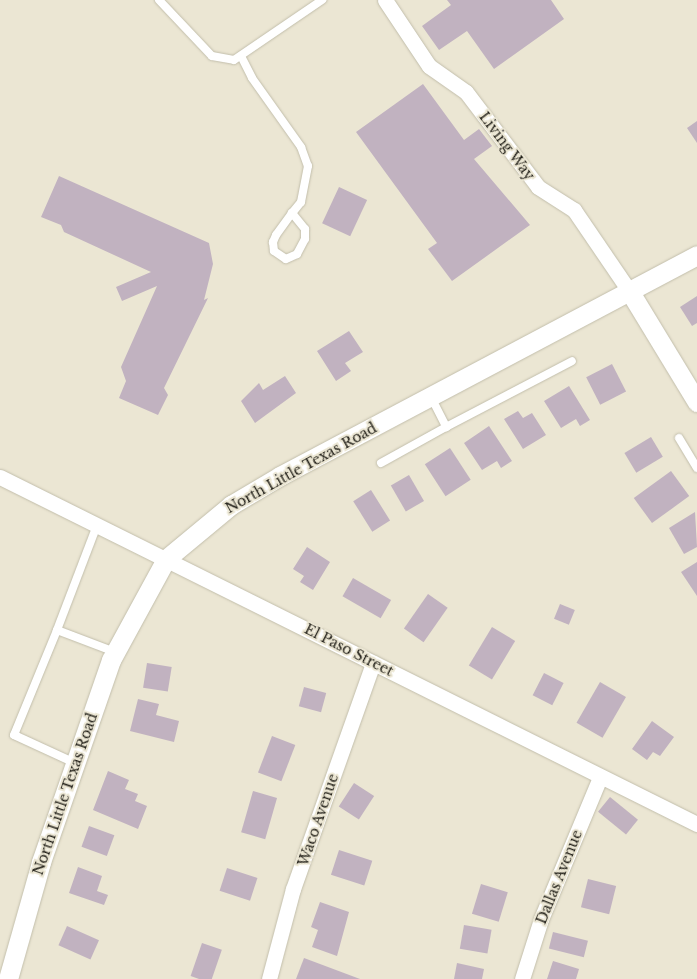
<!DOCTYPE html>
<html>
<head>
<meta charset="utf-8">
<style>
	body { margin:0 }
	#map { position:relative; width:697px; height:979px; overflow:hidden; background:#ebe6d3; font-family:"Libre Baskerville",serif }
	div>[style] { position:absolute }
	.building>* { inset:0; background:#c1b2c0; transform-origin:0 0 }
	.roads { filter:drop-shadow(0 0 1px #c2beab) drop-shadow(0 0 1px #c2beab) }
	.service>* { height:8px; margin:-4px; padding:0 4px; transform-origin:4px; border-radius:4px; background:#fff }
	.minor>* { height:15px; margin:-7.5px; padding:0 7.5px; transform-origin:7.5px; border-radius:7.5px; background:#fff }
	.tertiary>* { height:19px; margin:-9.5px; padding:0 9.5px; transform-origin:9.5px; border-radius:9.5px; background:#fff }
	span { translate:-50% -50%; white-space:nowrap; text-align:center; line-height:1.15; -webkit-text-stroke:4px #ebe6d3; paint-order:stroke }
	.street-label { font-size:14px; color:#201e17 }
</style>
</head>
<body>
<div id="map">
	<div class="building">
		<div style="clip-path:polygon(447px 0,551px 0,564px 19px,494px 69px,467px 31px,439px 50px,422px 26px,451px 5px)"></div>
		<div style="clip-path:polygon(423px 84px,464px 140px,479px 129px,492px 146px,474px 159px,530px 225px,452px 281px,428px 249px,437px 243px,356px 132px)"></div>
		<div style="clip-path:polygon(697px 121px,697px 143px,687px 128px)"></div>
		<div style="clip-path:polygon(59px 176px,209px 243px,213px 264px,204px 300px,208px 298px,164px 388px,168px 395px,158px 415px,119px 398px,126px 381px,121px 367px,157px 286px,122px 301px,116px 287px,151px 272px,64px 232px,61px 225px,41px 217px)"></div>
		<div style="left:339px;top:187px;width:31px;height:40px;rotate:25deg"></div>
		<div style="clip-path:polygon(697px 296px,697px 323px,692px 326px,680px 307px)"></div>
		<div style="clip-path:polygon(349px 331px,363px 352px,345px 363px,351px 371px,336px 381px,317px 351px)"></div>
		<div style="left:612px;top:364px;width:31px;height:29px;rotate:63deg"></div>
		<div style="clip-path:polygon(285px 376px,296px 393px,255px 423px,241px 401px,259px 383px,263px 390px)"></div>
		<div style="clip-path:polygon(569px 386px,590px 420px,580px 426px,576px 419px,561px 428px,544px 401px)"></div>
		<div style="clip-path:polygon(518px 411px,523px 418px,532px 413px,546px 435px,523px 449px,504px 419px)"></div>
		<div style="clip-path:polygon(489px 426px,512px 461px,501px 468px,497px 461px,482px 470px,464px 443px)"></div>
		<div style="left:651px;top:437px;width:23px;height:31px;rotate:59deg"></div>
		<div style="left:450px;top:448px;width:38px;height:30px;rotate:57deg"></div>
		<div style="left:671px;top:471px;width:31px;height:46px;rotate:54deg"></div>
		<div style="left:409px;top:475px;width:30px;height:21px;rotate:60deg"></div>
		<div style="left:371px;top:490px;width:36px;height:21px;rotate:58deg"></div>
		<div style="clip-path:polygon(695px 512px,697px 547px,684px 554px,669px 528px)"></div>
		<div style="clip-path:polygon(307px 547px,330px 562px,313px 590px,300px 582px,304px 576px,293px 569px)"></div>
		<div style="clip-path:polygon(697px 562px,697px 596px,681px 572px)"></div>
		<div style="left:353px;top:578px;width:44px;height:21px;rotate:30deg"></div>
		<div style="left:428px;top:594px;width:24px;height:42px;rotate:35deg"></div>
		<div style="left:560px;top:604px;width:16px;height:16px;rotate:22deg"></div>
		<div style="left:492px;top:627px;width:27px;height:45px;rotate:31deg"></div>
		<div style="left:147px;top:663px;width:25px;height:25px;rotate:9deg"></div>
		<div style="left:544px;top:673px;width:22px;height:25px;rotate:27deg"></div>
		<div style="left:600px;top:682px;width:30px;height:47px;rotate:30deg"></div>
		<div style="left:304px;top:687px;width:23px;height:20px;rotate:15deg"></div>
		<div style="clip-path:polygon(138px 699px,159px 704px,156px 715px,179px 721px,174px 742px,130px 731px)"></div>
		<div style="clip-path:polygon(652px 721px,674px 737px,660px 756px,653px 752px,647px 760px,632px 749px)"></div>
		<div style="left:272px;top:736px;width:25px;height:39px;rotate:21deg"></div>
		<div style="clip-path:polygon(108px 771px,129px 780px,125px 789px,138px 794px,135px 801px,147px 806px,138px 829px,93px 810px)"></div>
		<div style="left:354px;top:783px;width:24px;height:28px;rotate:33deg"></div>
		<div style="left:253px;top:791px;width:25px;height:43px;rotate:16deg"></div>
		<div style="left:610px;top:797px;width:36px;height:19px;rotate:39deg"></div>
		<div style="left:89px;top:826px;width:27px;height:22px;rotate:20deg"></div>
		<div style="left:339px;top:850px;width:35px;height:26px;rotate:18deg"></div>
		<div style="clip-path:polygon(78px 867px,102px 876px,97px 891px,108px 895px,104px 905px,69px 893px)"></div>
		<div style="left:227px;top:868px;width:32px;height:24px;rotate:18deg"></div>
		<div style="left:588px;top:879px;width:29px;height:29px;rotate:14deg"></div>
		<div style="left:481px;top:884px;width:28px;height:31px;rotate:17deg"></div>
		<div style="clip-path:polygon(320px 902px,349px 912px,337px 956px,312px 947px,318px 930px,311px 927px)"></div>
		<div style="left:464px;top:925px;width:28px;height:24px;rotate:10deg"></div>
		<div style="left:67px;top:926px;width:35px;height:21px;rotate:24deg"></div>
		<div style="left:553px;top:932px;width:36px;height:17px;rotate:14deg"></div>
		<div style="left:202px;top:943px;width:21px;height:35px;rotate:19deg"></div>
		<div style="clip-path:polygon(304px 958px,360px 979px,296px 979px)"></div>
		<div style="clip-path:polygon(553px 961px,579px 969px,576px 979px,547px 979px)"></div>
		<div style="clip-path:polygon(457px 963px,484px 969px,482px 979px,454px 979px)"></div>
	</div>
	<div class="roads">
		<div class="service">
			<div style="left:159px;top:0;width:77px;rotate:46.6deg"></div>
			<div style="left:212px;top:56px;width:22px;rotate:10deg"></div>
			<div style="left:234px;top:60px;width:107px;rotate:-34.3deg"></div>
			<div style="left:242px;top:58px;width:22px;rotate:63deg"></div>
			<div style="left:252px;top:78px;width:85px;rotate:54.6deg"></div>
			<div style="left:301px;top:147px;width:20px;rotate:70deg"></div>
			<div style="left:308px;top:166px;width:37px;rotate:101deg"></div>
			<div style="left:301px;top:202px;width:14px;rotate:129deg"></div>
			<div style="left:292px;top:213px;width:27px;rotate:126deg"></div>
			<div style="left:276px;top:235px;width:8px;rotate:113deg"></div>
			<div style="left:273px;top:242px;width:9px;rotate:84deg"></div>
			<div style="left:274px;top:251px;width:14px;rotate:34deg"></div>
			<div style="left:286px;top:259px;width:12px;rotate:-24deg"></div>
			<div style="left:297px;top:254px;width:17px;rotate:-62deg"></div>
			<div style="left:305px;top:239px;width:10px;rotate:-90deg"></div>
			<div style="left:305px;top:229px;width:21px;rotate:-129deg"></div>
			<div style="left:431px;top:397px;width:34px;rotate:63deg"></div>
			<div style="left:446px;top:427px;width:142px;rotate:-27.6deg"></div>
			<div style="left:679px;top:438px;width:35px;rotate:59deg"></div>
			<div style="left:381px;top:463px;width:74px;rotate:-29deg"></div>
			<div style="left:57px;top:630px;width:112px;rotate:-69.1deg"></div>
			<div style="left:75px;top:763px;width:67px;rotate:-155.3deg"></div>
			<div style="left:14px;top:735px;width:113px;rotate:-67.7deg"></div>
			<div style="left:57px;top:630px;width:62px;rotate:20.8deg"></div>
		</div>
		<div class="minor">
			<div style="left:385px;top:0;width:79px;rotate:56.3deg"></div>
			<div style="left:429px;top:66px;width:45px;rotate:35.1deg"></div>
			<div style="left:466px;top:92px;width:119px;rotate:52.8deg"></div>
			<div style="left:538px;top:187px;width:43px;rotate:32.6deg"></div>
			<div style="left:574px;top:210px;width:99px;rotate:55.7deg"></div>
			<div style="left:0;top:477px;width:779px;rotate:26.47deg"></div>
			<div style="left:269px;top:979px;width:93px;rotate:-75.1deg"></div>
			<div style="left:293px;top:889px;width:240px;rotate:-70.5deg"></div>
			<div style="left:522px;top:979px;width:63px;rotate:-72.4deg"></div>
			<div style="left:541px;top:919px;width:154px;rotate:-67.4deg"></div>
		</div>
		<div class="tertiary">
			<div style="left:630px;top:292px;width:129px;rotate:58.7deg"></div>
			<div style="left:8px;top:979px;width:122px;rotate:-74.2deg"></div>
			<div style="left:41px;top:862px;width:214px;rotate:-70.9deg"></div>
			<div style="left:111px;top:660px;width:115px;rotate:-61.4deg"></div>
			<div style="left:166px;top:559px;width:85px;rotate:-39.7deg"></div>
			<div style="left:231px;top:505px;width:57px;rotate:-30.6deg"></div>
			<div style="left:280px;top:476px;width:472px;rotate:-27.9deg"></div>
		</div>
	</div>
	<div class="street-label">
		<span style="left:507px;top:146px;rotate:53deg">Living Way</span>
		<span style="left:301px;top:468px;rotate:-29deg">North Little Texas Road</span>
		<span style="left:349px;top:650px;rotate:27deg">El Paso Street</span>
		<span style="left:65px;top:794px;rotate:-71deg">North Little Texas Road</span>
		<span style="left:318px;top:820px;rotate:-71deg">Waco Avenue</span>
		<span style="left:559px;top:877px;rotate:-68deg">Dallas Avenue</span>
	</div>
</div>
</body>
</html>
